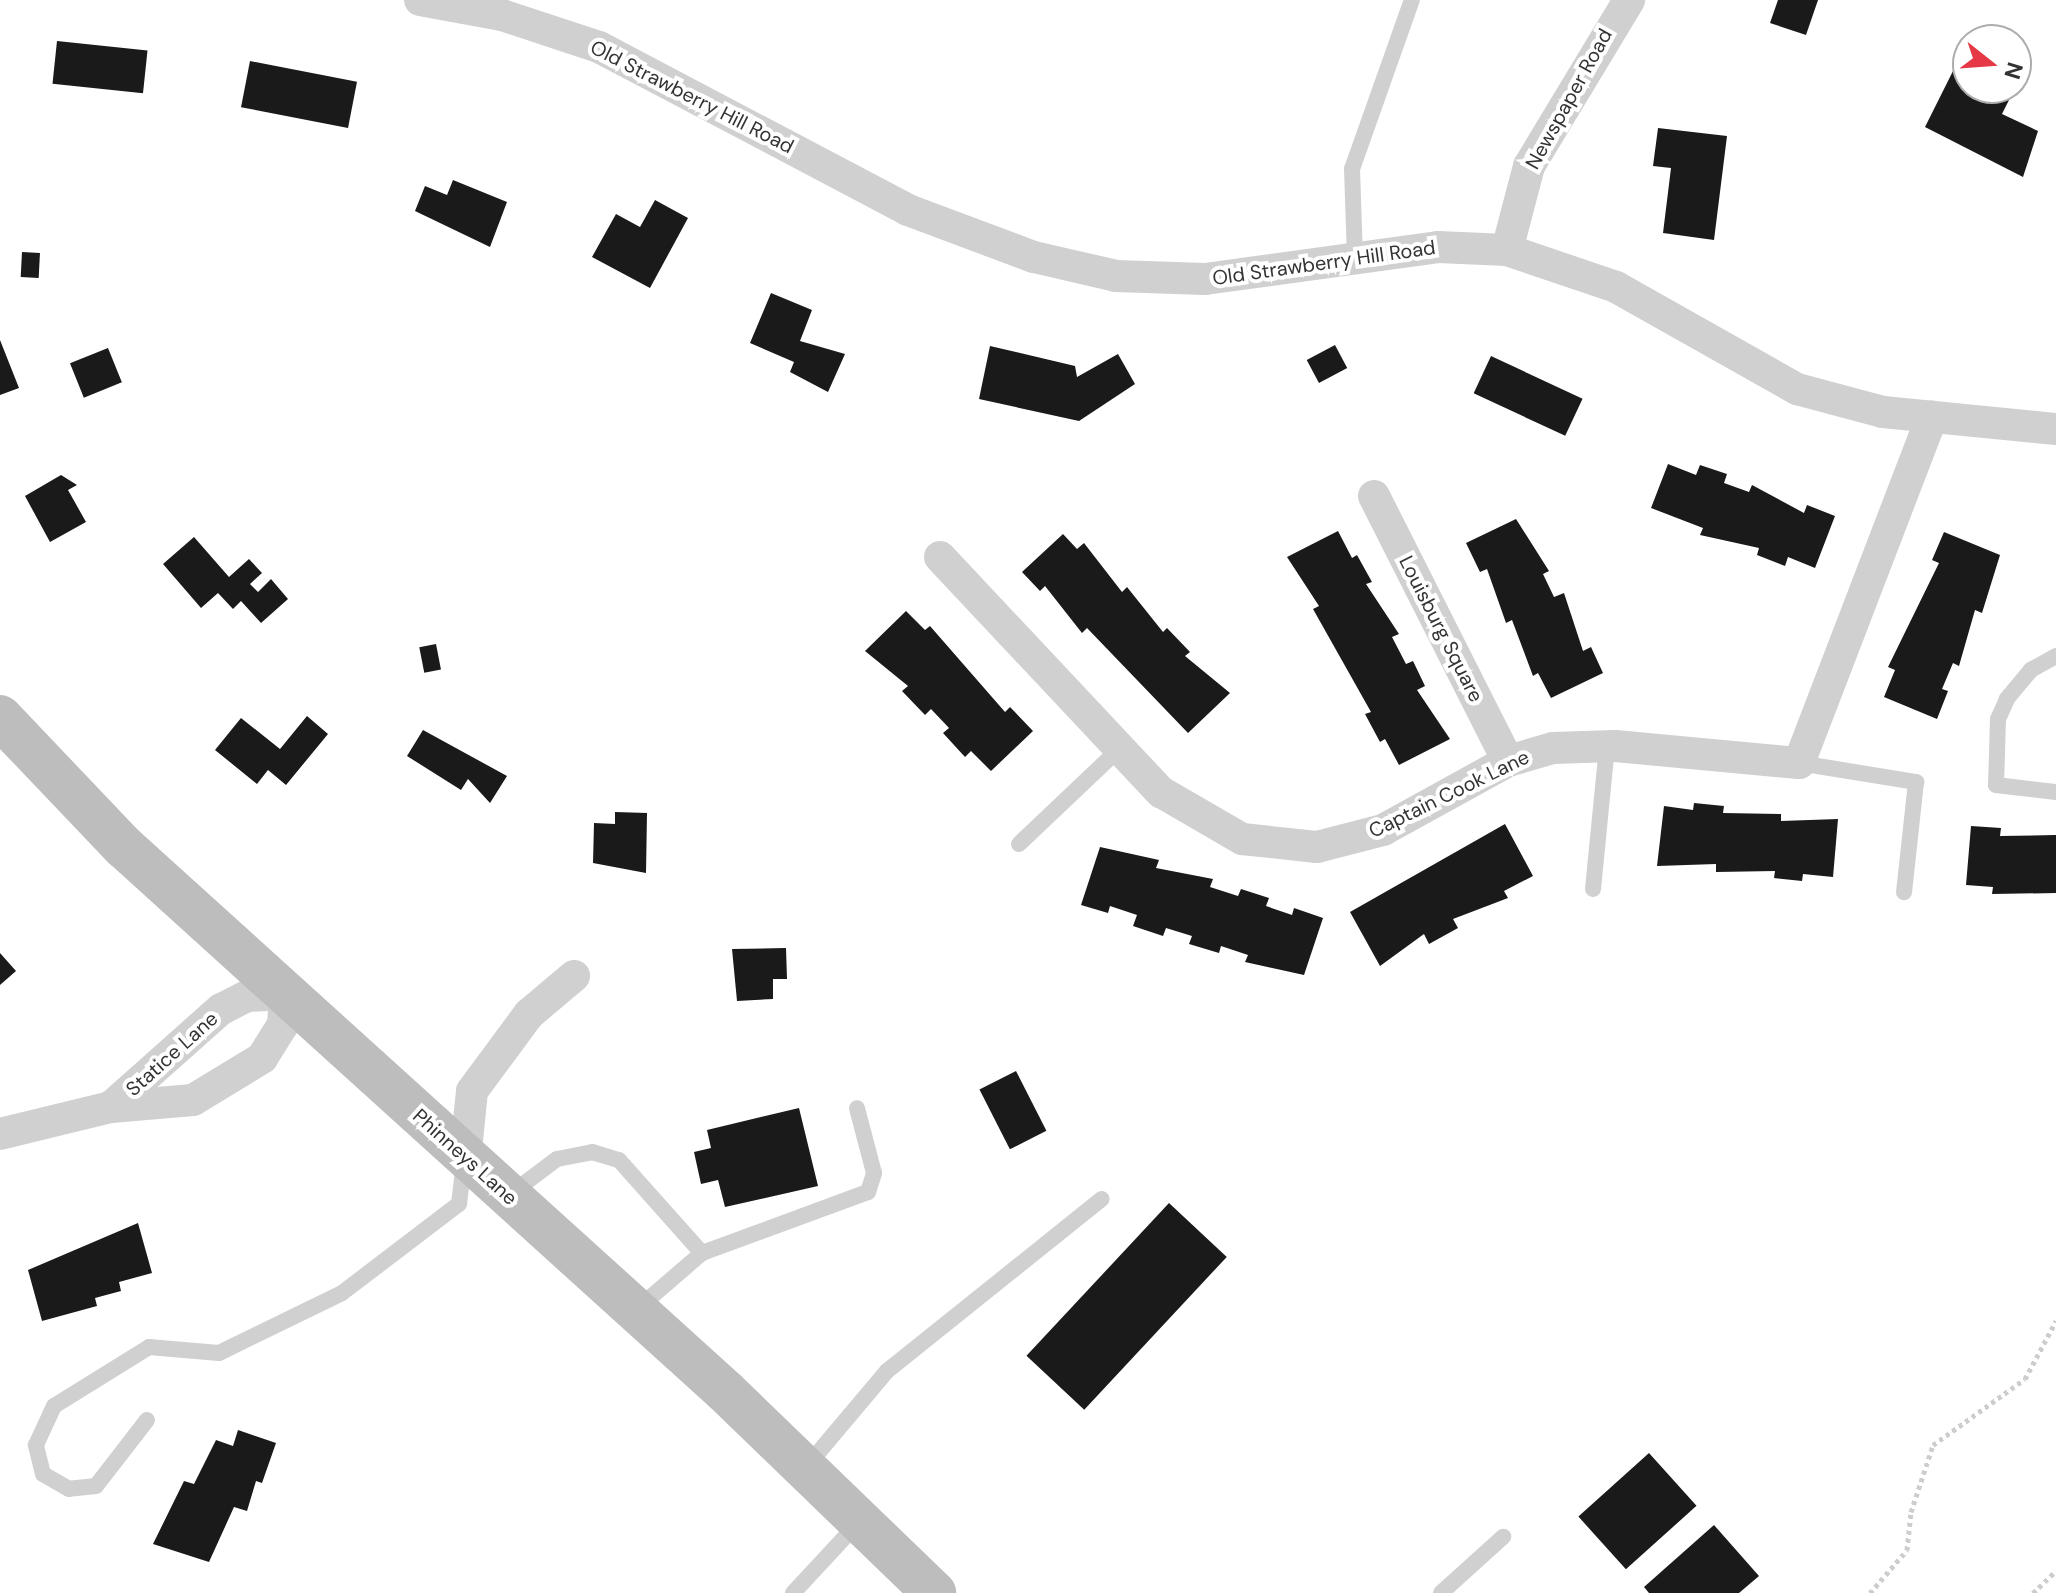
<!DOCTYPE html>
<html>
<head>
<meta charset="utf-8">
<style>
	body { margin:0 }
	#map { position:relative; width:2056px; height:1593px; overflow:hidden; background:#fff; font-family:"DM Sans",sans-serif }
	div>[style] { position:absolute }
	.building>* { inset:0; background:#1a1a1a; transform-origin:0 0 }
	.path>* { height:5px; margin-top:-2.5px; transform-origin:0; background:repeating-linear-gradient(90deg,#cdcdcd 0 4px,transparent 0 8px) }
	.service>* { height:16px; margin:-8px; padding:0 8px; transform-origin:8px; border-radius:8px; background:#d0d0d0 }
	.minor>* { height:32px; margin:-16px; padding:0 16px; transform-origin:16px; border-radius:16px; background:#d0d0d0 }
	.secondary>* { height:44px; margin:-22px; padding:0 22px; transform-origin:22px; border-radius:22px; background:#bdbdbd }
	span { translate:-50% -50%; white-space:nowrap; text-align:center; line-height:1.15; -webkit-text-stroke:8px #fff; paint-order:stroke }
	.street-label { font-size:20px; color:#333 }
	.north { position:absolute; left:1952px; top:24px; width:80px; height:80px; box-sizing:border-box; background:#fff; border:2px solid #adadad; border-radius:50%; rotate:107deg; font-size:22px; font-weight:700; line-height:32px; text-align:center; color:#333 }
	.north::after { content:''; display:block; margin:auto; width:28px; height:36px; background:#e63946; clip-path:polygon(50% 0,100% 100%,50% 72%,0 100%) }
</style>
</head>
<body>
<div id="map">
	<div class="building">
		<div style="clip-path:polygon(1778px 0,1818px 0,1806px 35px,1770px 23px)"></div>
		<div style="left:57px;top:41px;width:91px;height:43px;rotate:6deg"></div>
		<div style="clip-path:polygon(1959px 59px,1968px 64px,1968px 88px,2015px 88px,2002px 114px,2038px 131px,2023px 177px,1925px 127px)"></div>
		<div style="left:250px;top:61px;width:109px;height:47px;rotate:11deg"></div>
		<div style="clip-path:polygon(1658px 128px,1727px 136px,1714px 240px,1663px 233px,1671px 168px,1653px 166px)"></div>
		<div style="clip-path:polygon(453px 180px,507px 202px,490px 247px,415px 211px,425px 186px,447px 195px)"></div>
		<div style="clip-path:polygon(655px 200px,688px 218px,650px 288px,592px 257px,616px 214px,640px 227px)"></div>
		<div style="left:22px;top:252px;width:18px;height:25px;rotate:3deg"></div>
		<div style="clip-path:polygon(771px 293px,812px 310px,800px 341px,845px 354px,828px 392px,790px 372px,794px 362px,750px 343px)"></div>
		<div style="clip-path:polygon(0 340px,19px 388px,0 395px)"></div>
		<div style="left:1335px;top:345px;width:26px;height:32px;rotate:62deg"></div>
		<div style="clip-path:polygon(990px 346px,1075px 366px,1077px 377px,1118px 354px,1135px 384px,1079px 421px,979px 399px)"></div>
		<div style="left:108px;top:348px;width:37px;height:41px;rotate:68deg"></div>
		<div style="left:1491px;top:356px;width:101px;height:41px;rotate:25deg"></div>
		<div style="clip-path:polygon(1668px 464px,1696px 475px,1700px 465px,1727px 474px,1724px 483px,1749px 492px,1752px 485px,1804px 513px,1807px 505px,1835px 516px,1815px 568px,1788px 557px,1785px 566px,1757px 555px,1759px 548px,1700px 535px,1703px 528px,1651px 508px)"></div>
		<div style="clip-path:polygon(61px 475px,77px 485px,68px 490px,86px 522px,50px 542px,25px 496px)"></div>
		<div style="clip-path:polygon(1516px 519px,1549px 571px,1543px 574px,1554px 597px,1564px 593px,1583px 651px,1591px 647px,1603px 673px,1551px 698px,1538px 673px,1533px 676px,1512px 620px,1506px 623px,1487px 569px,1480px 572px,1466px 543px)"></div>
		<div style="clip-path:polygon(1338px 531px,1352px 558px,1357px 555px,1372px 582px,1366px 584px,1399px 634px,1392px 637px,1406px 664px,1413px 661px,1425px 686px,1417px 690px,1450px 739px,1399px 765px,1385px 739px,1380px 742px,1365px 714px,1371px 712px,1313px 609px,1319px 606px,1287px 557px)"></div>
		<div style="clip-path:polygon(1944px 532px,2000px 555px,1982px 613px,1975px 610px,1959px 666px,1953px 663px,1942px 689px,1948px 691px,1937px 719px,1884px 697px,1895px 670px,1888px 667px,1939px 563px,1932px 560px)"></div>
		<div style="clip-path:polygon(1063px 534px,1077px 549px,1084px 543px,1122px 592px,1127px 587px,1163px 632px,1167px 628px,1190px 652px,1185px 656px,1230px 693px,1188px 733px,1087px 628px,1082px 633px,1045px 586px,1040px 591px,1022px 572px)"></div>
		<div style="clip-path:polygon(194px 537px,229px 577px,249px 559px,262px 573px,250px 584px,258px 592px,271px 579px,288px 599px,261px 623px,241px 601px,233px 609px,218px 593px,201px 608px,163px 564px)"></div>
		<div style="clip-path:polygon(906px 611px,925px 630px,930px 626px,1005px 712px,1010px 707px,1033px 731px,991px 771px,971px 751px,965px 757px,943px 733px,949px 728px,931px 709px,925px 715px,902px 691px,908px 686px,865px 651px)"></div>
		<div style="left:436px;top:644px;width:26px;height:17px;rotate:79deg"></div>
		<div style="clip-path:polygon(307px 716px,328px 734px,286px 785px,268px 770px,257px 784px,215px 750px,241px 718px,280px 749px)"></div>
		<div style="clip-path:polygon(423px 730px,507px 776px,490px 803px,468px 779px,461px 790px,407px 756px)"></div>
		<div style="clip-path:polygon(1694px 803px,1724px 806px,1723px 813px,1781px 814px,1781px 821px,1838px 819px,1833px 877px,1803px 874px,1802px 881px,1774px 878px,1775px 871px,1716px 872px,1716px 864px,1657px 866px,1664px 806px,1693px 810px)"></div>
		<div style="clip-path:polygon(615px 812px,647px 813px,646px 873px,593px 863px,594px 823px,615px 824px)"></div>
		<div style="clip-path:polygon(1505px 824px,1533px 876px,1504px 891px,1508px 898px,1453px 919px,1458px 928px,1429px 944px,1424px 934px,1380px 966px,1350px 912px)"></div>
		<div style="clip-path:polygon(1971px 826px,2001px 828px,2000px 836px,2056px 835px,2056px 893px,1992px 894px,1993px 887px,1966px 885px)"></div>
		<div style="clip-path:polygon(1100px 847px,1159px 860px,1156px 868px,1213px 879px,1210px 887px,1238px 896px,1241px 889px,1269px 898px,1266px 906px,1292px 915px,1294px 908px,1323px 918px,1304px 975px,1245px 962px,1248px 955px,1221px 946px,1219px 953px,1189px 944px,1192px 936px,1166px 928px,1163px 936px,1133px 926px,1137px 915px,1110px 906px,1108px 913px,1081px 905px)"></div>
		<div style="clip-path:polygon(786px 948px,787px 979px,773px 979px,773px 999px,737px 1001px,732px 949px)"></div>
		<div style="clip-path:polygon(0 953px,16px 971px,0 985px)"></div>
		<div style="left:1016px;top:1071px;width:67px;height:41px;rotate:63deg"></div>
		<div style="clip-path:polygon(799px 1108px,818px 1186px,725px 1207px,718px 1180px,701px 1184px,694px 1152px,711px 1148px,707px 1130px)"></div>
		<div style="left:1169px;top:1203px;width:79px;height:209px;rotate:43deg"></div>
		<div style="clip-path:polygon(138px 1223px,152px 1273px,119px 1282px,121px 1291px,95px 1298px,97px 1306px,42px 1321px,28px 1270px)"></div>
		<div style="clip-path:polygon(238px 1430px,276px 1443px,262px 1483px,256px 1481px,247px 1511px,234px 1507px,209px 1562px,153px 1544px,184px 1481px,194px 1484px,216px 1440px,233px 1446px)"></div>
		<div style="left:1649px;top:1453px;width:71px;height:95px;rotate:48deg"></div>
		<div style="clip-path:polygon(1714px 1525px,1759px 1576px,1739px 1593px,1649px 1593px,1644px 1587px)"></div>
	</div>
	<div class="path">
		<div style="left:1870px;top:1593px;width:57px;rotate:-49.3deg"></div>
		<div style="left:1907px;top:1550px;width:38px;rotate:-84deg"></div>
		<div style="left:1911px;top:1512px;width:71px;rotate:-71.8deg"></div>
		<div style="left:1933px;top:1445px;width:113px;rotate:-35.7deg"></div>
		<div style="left:2025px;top:1379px;width:66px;rotate:-61.9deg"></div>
		<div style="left:2033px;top:1593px;width:32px;rotate:-44deg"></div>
	</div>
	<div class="service">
		<div style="left:1355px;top:259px;width:90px;rotate:-91.9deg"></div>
		<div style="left:1352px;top:169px;width:179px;rotate:-70.5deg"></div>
		<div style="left:2056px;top:656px;width:29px;rotate:151deg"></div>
		<div style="left:2031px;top:670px;width:38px;rotate:130deg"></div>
		<div style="left:2007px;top:699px;width:22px;rotate:114deg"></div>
		<div style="left:1998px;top:719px;width:66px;rotate:91.7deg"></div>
		<div style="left:1996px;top:785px;width:60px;rotate:6.7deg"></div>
		<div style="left:1799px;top:763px;width:119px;rotate:9.2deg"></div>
		<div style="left:1916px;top:782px;width:111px;rotate:96.2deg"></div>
		<div style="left:1019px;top:844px;width:139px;rotate:-43.5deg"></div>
		<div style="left:1593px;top:889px;width:144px;rotate:-84.4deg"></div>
		<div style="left:509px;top:1195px;width:60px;rotate:-36.9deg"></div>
		<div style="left:557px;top:1159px;width:36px;rotate:-11deg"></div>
		<div style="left:592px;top:1152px;width:28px;rotate:17deg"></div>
		<div style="left:619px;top:1160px;width:125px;rotate:48.3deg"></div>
		<div style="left:702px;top:1253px;width:86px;rotate:139.3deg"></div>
		<div style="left:702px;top:1253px;width:177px;rotate:-20.2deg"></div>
		<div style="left:868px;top:1192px;width:20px;rotate:-72deg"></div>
		<div style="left:874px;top:1173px;width:67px;rotate:-104.7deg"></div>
		<div style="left:147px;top:1420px;width:83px;rotate:127.7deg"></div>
		<div style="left:96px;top:1486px;width:27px;rotate:174deg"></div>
		<div style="left:69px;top:1489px;width:30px;rotate:-150deg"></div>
		<div style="left:43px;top:1474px;width:30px;rotate:-104deg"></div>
		<div style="left:36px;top:1445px;width:43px;rotate:-65.2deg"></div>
		<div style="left:54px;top:1406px;width:112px;rotate:-31.8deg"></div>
		<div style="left:149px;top:1347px;width:70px;rotate:4.9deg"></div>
		<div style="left:219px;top:1353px;width:137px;rotate:-26deg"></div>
		<div style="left:342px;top:1293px;width:147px;rotate:-37.3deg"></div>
		<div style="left:459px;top:1204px;width:42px;rotate:-83.2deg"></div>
		<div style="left:807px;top:1466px;width:124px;rotate:-49.9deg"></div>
		<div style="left:887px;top:1371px;width:275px;rotate:-38.7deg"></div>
		<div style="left:793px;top:1593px;width:96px;rotate:-47.1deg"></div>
		<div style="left:1441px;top:1593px;width:84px;rotate:-42.1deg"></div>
	</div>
	<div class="minor">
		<div style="left:420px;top:0;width:83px;rotate:10.4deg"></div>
		<div style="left:502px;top:15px;width:102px;rotate:18.3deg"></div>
		<div style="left:599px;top:47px;width:349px;rotate:27.8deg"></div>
		<div style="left:908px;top:210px;width:134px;rotate:20.5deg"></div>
		<div style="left:1034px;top:257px;width:84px;rotate:13deg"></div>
		<div style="left:1116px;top:276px;width:89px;rotate:1.9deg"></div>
		<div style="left:1205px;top:279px;width:235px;rotate:-7.8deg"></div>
		<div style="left:1438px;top:247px;width:69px;rotate:2.5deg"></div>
		<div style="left:1507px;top:250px;width:115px;rotate:18.7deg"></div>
		<div style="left:1616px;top:287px;width:208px;rotate:29.4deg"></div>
		<div style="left:1797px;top:389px;width:89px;rotate:15deg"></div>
		<div style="left:1883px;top:412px;width:174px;rotate:5.6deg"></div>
		<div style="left:1507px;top:250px;width:87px;rotate:-75.3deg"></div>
		<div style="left:1529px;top:166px;width:194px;rotate:-58.9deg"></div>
		<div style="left:1374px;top:496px;width:297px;rotate:63.2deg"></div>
		<div style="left:940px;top:557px;width:323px;rotate:46.8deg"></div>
		<div style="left:1161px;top:792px;width:94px;rotate:30.1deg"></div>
		<div style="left:1242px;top:839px;width:75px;rotate:6.1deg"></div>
		<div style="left:1317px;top:847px;width:68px;rotate:-14.4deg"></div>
		<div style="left:1383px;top:830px;width:143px;rotate:-28.9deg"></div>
		<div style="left:1508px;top:761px;width:47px;rotate:-16.1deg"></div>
		<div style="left:1553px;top:748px;width:62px;rotate:-1.8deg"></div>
		<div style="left:1615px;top:746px;width:185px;rotate:5.3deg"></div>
		<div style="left:1799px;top:763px;width:371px;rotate:-69deg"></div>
		<div style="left:0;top:1134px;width:114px;rotate:-13.7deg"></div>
		<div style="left:111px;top:1107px;width:82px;rotate:-4.9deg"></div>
		<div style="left:193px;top:1100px;width:81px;rotate:-31.3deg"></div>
		<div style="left:262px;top:1058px;width:39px;rotate:-58deg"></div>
		<div style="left:283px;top:1025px;width:31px;rotate:-86deg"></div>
		<div style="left:285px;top:994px;width:38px;rotate:177deg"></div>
		<div style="left:247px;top:996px;width:29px;rotate:153deg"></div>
		<div style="left:221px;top:1009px;width:147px;rotate:138.3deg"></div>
		<div style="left:465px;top:1160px;width:69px;rotate:-84.2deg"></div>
		<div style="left:472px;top:1091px;width:96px;rotate:-53.5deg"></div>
		<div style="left:529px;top:1014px;width:59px;rotate:-40.2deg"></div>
	</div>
	<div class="secondary">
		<div style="left:0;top:717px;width:180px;rotate:46.4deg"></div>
		<div style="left:124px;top:847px;width:811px;rotate:42.15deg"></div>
		<div style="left:725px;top:1391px;width:291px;rotate:44deg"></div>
	</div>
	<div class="street-label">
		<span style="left:692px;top:97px;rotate:27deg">Old Strawberry Hill Road</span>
		<span style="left:1569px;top:99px;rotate:-61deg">Newspaper Road</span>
		<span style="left:1324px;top:263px;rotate:-8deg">Old Strawberry Hill Road</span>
		<span style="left:1441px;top:629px;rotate:63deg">Louisburg Square</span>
		<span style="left:1449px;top:794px;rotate:-26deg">Captain Cook Lane</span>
		<span style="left:172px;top:1054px;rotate:-42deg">Statice Lane</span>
		<span style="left:465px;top:1157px;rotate:42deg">Phinneys Lane</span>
	</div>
	<div class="north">N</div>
</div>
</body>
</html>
